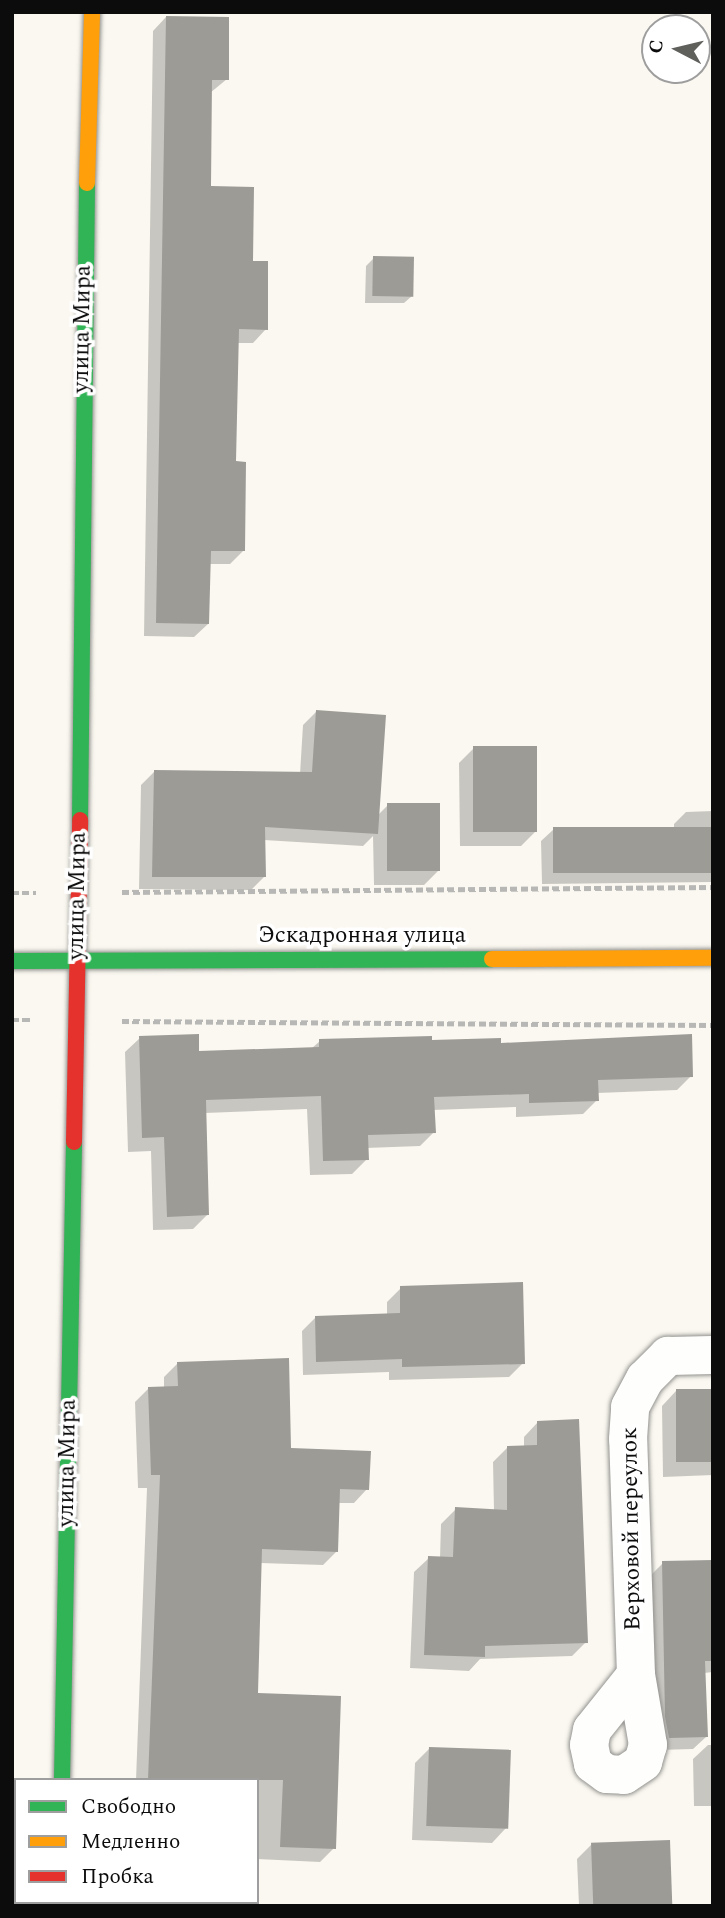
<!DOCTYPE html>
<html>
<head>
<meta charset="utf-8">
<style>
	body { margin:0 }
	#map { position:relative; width:725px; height:1918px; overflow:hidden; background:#faf8f0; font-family:Spectral,serif }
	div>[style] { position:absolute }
	.shadow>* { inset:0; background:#0003; transform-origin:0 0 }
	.building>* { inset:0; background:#9d9b96; transform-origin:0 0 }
	.path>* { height:4.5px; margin-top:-2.25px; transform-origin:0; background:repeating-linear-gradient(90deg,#b7b7b5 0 7px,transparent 0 10.5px) }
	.roads { filter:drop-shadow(0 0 2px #93928f) drop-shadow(0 0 2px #93928f) }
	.street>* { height:38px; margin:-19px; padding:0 19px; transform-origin:19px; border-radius:19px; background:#fefefd }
	.fast>* { height:16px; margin:-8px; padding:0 8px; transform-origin:8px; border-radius:8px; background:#30b455 }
	.slow>* { height:16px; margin:-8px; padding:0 8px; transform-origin:8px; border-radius:8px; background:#ff9f0a }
	.jam>* { height:16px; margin:-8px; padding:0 8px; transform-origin:8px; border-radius:8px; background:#e5322d }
	span { translate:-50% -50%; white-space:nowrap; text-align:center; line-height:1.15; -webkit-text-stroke:7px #fff; paint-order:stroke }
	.street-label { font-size:23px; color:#0c0c0c }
	.frame { position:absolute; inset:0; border:14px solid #0c0c0c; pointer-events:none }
	.legend { position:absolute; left:14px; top:1778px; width:245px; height:126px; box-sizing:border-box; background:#fff; border:2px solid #9e9e9e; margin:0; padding:9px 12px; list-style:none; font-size:21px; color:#0c0c0c }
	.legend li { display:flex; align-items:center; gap:14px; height:35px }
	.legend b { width:35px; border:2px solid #9e9e9e }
	.north { position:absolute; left:641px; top:14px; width:70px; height:70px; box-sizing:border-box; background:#fff; border:2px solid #9e9e9e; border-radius:50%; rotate:277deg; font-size:19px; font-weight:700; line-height:28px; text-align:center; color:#0c0c0c }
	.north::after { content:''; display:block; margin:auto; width:24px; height:32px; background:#5f5f5c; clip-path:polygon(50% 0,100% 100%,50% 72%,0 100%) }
</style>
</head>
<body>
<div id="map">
	<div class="shadow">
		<div style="clip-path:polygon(166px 17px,227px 79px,210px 93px,209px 188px,251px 263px,266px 329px,253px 343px,237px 343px,234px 463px,243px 551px,230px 564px,209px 564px,208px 624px,194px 637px,144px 636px,153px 31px)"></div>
		<div style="clip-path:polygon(374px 258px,412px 296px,404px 303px,365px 303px,366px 266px)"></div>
		<div style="clip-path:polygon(316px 712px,377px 816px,388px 805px,438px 871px,424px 885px,374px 885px,373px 836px,363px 846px,264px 840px,264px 877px,251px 890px,139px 889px,141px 785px,154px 772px,300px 774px,303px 725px)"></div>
		<div style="clip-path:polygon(474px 748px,536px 831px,521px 846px,460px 846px,459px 763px)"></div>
		<div style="clip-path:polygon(713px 811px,713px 882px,542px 884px,541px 841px,554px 829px,674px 829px,674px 824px,686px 812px)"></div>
		<div style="clip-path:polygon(140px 1038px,197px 1053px,311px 1049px,320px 1041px,500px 1044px,691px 1076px,677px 1090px,597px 1093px,597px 1100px,583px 1114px,516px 1117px,516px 1107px,433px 1110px,434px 1132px,420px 1146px,366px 1148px,367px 1159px,352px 1174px,310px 1175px,307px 1109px,205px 1113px,208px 1214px,193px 1229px,153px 1230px,151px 1151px,128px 1152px,125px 1052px)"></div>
		<div style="clip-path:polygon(401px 1288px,523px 1363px,509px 1377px,389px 1380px,389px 1372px,303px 1375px,302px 1331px,316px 1317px,387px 1315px,387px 1302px)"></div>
		<div style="clip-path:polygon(178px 1363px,289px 1449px,367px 1489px,354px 1503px,338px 1503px,336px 1552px,323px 1565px,260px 1563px,256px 1694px,334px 1848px,320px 1862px,257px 1859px,257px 1780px,136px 1780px,147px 1488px,138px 1488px,135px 1402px,149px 1388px,164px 1388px,164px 1377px)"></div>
		<div style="clip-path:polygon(713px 1390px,713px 1475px,663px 1477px,662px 1406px,676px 1391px)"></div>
		<div style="clip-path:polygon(538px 1422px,586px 1642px,572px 1656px,480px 1659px,469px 1671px,410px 1668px,414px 1572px,429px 1558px,440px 1558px,441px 1524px,456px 1509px,494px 1511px,493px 1462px,507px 1448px,524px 1447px,524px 1437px)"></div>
		<div style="clip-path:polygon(713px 1561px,713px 1672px,704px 1673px,706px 1737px,693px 1749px,657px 1750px,650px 1576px,663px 1563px)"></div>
		<div style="clip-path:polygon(708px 1745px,713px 1745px,713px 1806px,694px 1806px,693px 1759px)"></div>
		<div style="clip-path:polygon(429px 1749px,506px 1828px,492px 1843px,412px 1840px,415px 1763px)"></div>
		<div style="clip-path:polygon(592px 1844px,670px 1906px,579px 1906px,577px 1859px)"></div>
		<div style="left:153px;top:1902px;width:64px;height:4px"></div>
	</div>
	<div class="building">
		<div style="clip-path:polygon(166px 16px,229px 17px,229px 80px,212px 80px,211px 186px,254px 187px,253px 261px,268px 261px,268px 330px,239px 329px,236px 461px,246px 462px,245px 551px,211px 551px,209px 624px,156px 623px)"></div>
		<div style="left:373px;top:256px;width:41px;height:40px;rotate:1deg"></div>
		<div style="clip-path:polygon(316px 710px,386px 715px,378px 834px,265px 827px,266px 877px,152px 877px,154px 770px,312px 772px)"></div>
		<div style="left:473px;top:746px;width:64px;height:86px"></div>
		<div style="left:387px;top:803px;width:53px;height:68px"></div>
		<div style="left:553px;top:827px;width:160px;height:46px"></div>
		<div style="clip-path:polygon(199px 1034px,199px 1051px,319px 1047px,319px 1039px,432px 1036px,432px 1040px,501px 1038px,501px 1043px,692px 1034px,693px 1077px,598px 1080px,599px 1101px,529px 1103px,529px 1094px,434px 1097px,436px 1133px,368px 1135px,369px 1160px,323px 1161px,321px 1096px,206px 1100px,209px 1215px,167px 1217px,164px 1137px,142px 1138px,139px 1036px)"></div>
		<div style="clip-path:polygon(523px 1282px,525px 1364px,402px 1367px,402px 1359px,316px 1362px,315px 1316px,400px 1313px,400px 1286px)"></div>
		<div style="clip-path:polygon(289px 1358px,291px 1448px,371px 1451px,369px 1490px,340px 1489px,338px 1552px,262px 1549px,258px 1693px,341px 1696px,336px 1849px,280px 1847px,283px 1780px,148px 1780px,160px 1475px,151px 1475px,148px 1387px,178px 1386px,177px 1362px)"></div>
		<div style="left:713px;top:1389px;width:73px;height:37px;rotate:90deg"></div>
		<div style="clip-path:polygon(579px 1419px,588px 1643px,485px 1646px,485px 1657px,424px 1655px,428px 1556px,453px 1557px,455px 1507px,507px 1510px,507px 1446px,537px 1445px,537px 1421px)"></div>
		<div style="clip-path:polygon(713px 1560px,713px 1661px,705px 1661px,708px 1737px,669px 1738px,665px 1717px,662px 1561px)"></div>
		<div style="left:429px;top:1747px;width:82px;height:79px;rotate:2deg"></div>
		<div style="left:670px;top:1840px;width:66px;height:79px;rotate:88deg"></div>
	</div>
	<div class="path">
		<div style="left:122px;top:892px;width:591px;rotate:-0.48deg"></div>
		<div style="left:12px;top:893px;width:24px"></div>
		<div style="left:12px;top:1020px;width:20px"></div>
		<div style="left:122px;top:1021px;width:591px;rotate:0.39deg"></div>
	</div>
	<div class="roads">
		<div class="street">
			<div style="left:636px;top:1675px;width:70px;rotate:128.7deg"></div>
			<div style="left:592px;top:1730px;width:15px;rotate:101deg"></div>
			<div style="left:589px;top:1745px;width:19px;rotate:78deg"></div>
			<div style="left:593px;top:1764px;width:17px;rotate:36deg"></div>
			<div style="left:607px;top:1774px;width:17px;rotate:3deg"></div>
			<div style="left:624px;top:1775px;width:23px;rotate:-34deg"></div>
			<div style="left:643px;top:1762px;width:18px;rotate:-74deg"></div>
			<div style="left:648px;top:1745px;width:71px;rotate:-99.7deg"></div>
			<div style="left:636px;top:1675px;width:236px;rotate:-91.9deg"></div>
			<div style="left:628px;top:1439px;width:32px;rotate:-86deg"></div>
			<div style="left:630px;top:1407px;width:32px;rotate:-62deg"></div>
			<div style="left:645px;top:1379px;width:33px;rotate:-45deg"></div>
			<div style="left:668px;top:1356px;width:45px;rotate:-1.3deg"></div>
			<div style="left:60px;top:1906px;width:4px;rotate:-90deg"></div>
		</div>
		<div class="fast">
			<div style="left:80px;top:820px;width:637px;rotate:-89.37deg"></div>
			<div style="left:12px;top:961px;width:480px;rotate:-0.2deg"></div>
			<div style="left:62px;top:1780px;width:638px;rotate:-88.92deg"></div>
		</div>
		<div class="slow">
			<div style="left:87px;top:183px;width:171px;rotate:-88.3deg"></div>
			<div style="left:492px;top:959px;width:221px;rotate:-0.3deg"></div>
		</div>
		<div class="jam">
			<div style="left:74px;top:1142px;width:322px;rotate:-88.9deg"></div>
		</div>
	</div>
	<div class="street-label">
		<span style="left:83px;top:329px;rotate:-89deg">улица Мира</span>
		<span style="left:78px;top:896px;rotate:-89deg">улица Мира</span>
		<span style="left:362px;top:936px">Эскадронная улица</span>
		<span style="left:68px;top:1463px;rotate:-89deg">улица Мира</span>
		<span style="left:632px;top:1529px;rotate:-91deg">Верховой переулок</span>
	</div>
	<div class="frame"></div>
	<ul class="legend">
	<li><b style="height:9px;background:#30b455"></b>Свободно</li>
	<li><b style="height:9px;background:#ff9f0a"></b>Медленно</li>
	<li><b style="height:9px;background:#e5322d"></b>Пробка</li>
	</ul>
	<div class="north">С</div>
</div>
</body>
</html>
